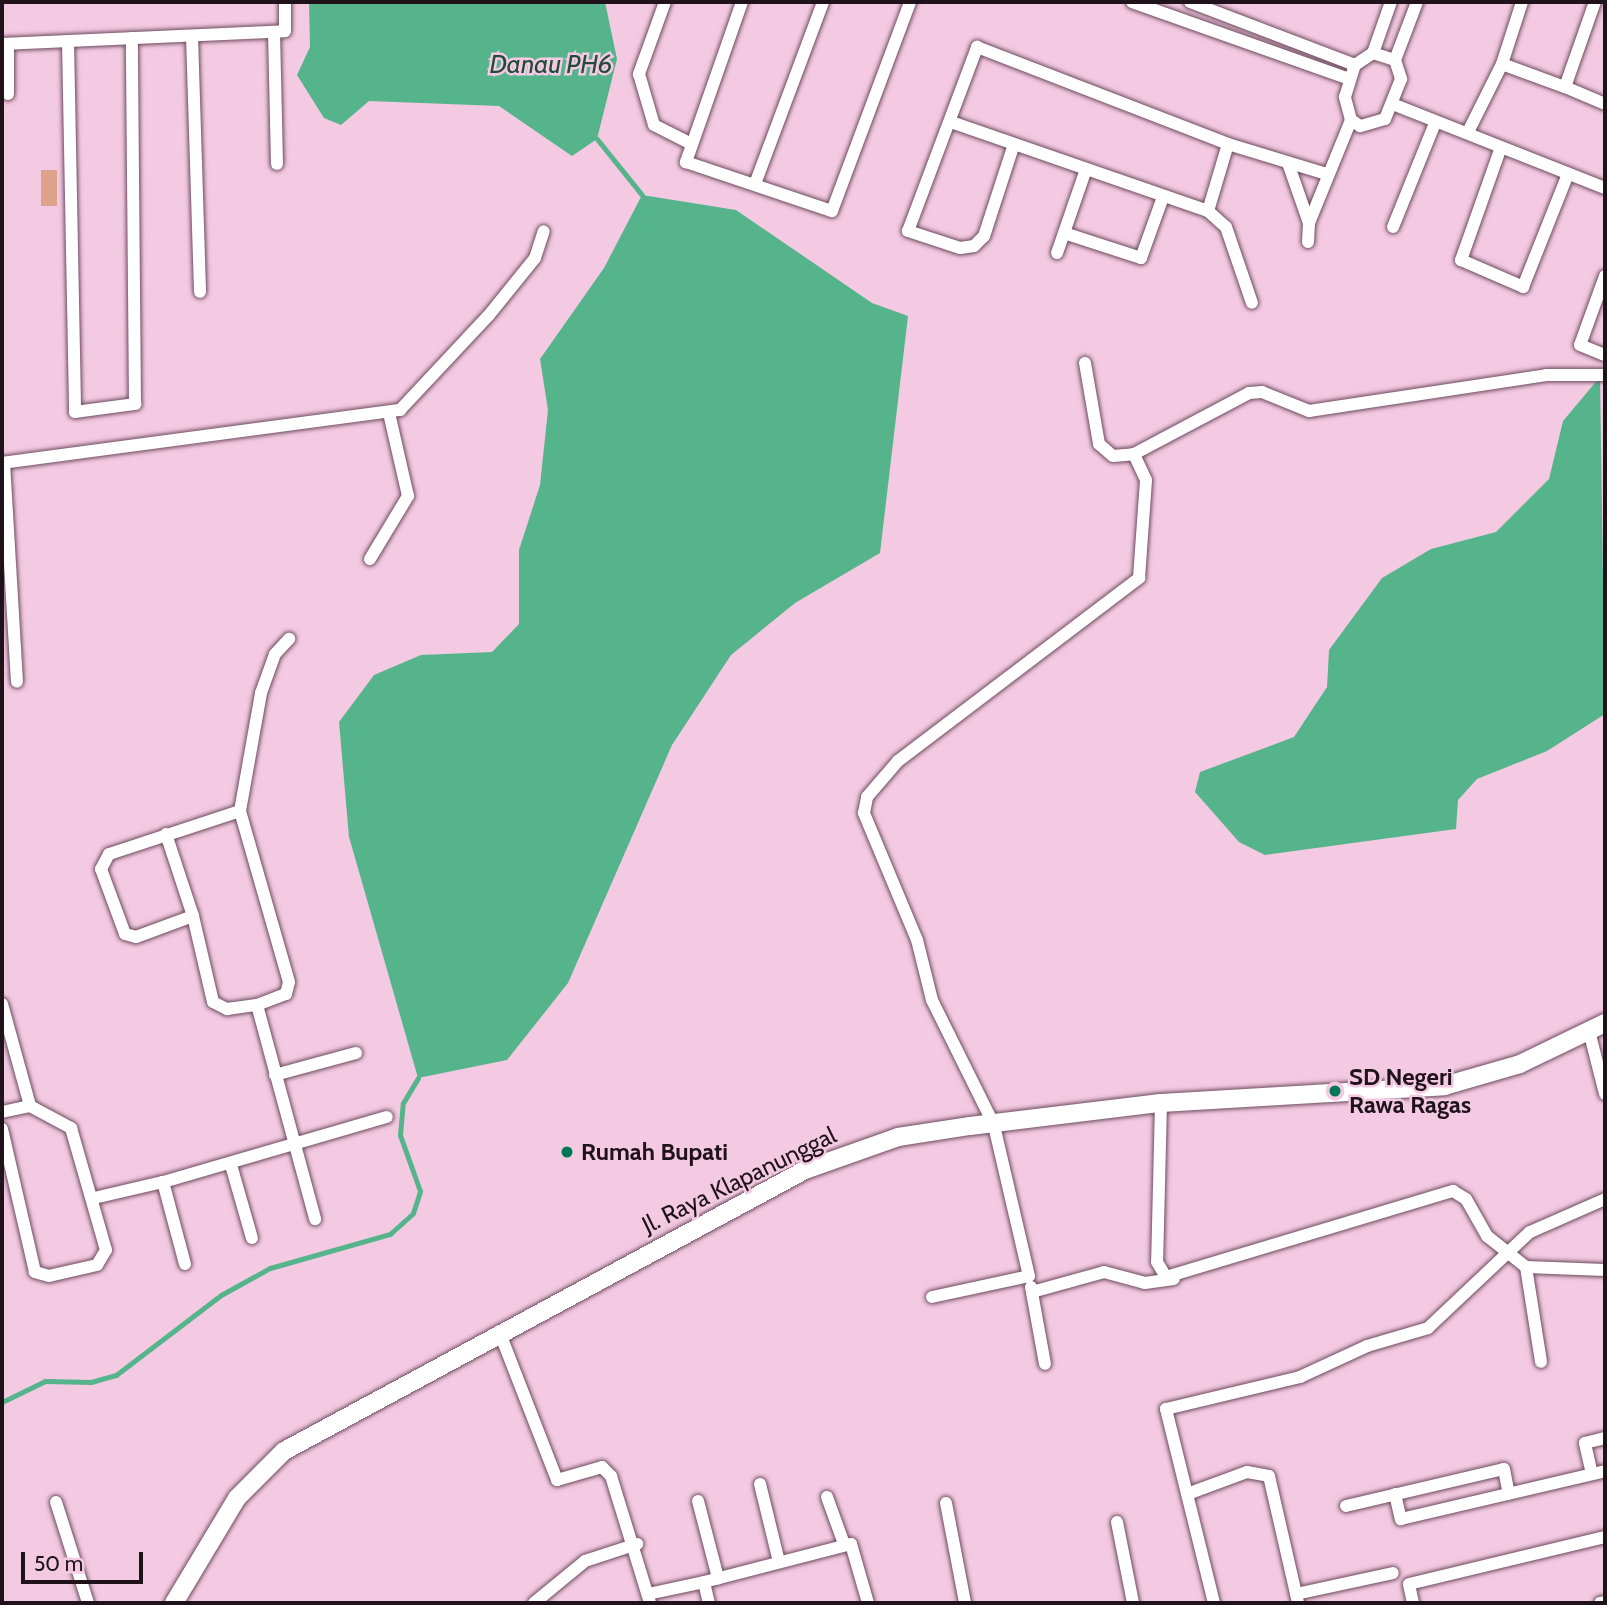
<!DOCTYPE html>
<html>
<head>
<meta charset="utf-8">
<style>
	body { margin:0 }
	#map { position:relative; width:1607px; height:1605px; overflow:hidden; background:#f3cae1; font-family:Cabin,sans-serif }
	div>[style] { position:absolute }
	.green>* { inset:0; background:#dca28a; transform-origin:0 0 }
	.water>* { inset:0; background:#56b48d }
	.stream>* { height:5px; margin:-2.5px; padding:0 2.5px; transform-origin:2.5px; border-radius:2.5px; background:#56b48d }
	.roads { filter:drop-shadow(0 0 2px #6d4b5f) drop-shadow(0 0 2px #6d4b5f) }
	.street>* { height:12px; margin:-6px; padding:0 6px; transform-origin:6px; border-radius:6px; background:#fff }
	.secondary>* { height:18px; margin:-9px; padding:0 9px; transform-origin:9px; border-radius:9px; background:#fff }
	.dots>* { width:19px; height:19px; translate:-50% -50%; box-sizing:border-box; border:4px solid #f3cae1; border-radius:50% }
	span { translate:-50% -50%; white-space:nowrap; text-align:center; line-height:1.15; -webkit-text-stroke:5px #f3cae1; paint-order:stroke }
	.poi-label { font-size:24px; color:#20121a; font-weight:700 }
	.left { translate:0 -50%; text-align:left }
	.street-label { font-size:24px; color:#20121a }
	.water-label { font-size:26px; color:#234b3a; font-style:italic }
	.frame { position:absolute; inset:0; border:4px solid #20121a; pointer-events:none }
	.scale { position:absolute; left:21px; top:1552px; width:122px; height:32px; box-sizing:border-box; border:4px solid #20121a; border-top:0; padding-left:9px; font-size:21px; line-height:24px; white-space:nowrap; color:#20121a; -webkit-text-stroke:5px #f3cae1; paint-order:stroke }
</style>
</head>
<body>
<div id="map">
	<div class="green">
		<div style="left:41px;top:170px;width:16px;height:36px"></div>
	</div>
	<div class="water">
		<div style="clip-path:polygon(309px 2px,605px 2px,617px 59px,597px 139px,572px 156px,499px 106px,369px 101px,341px 125px,324px 118px,297px 75px,310px 47px)"></div>
		<div style="clip-path:polygon(642px 195px,736px 210px,872px 303px,908px 316px,880px 553px,795px 603px,731px 655px,672px 745px,568px 983px,507px 1060px,418px 1078px,349px 837px,339px 722px,374px 675px,421px 655px,492px 652px,519px 624px,519px 550px,540px 485px,548px 410px,540px 359px,604px 268px)"></div>
		<div style="clip-path:polygon(1600px 377px,1605px 714px,1547px 751px,1477px 779px,1458px 800px,1456px 829px,1265px 855px,1239px 842px,1195px 792px,1200px 772px,1294px 737px,1327px 687px,1329px 650px,1382px 578px,1431px 549px,1496px 532px,1549px 479px,1563px 421px)"></div>
	</div>
	<div class="stream">
		<div style="left:597px;top:139px;width:72px;rotate:51.2deg"></div>
		<div style="left:2px;top:1402px;width:48px;rotate:-26deg"></div>
		<div style="left:45px;top:1381px;width:46px;rotate:1.2deg"></div>
		<div style="left:91px;top:1382px;width:26px;rotate:-16deg"></div>
		<div style="left:116px;top:1375px;width:132px;rotate:-37.3deg"></div>
		<div style="left:221px;top:1295px;width:56px;rotate:-28.9deg"></div>
		<div style="left:270px;top:1268px;width:125px;rotate:-15.8deg"></div>
		<div style="left:390px;top:1234px;width:31px;rotate:-42deg"></div>
		<div style="left:413px;top:1213px;width:23px;rotate:-72deg"></div>
		<div style="left:420px;top:1191px;width:59px;rotate:-109.7deg"></div>
		<div style="left:400px;top:1135px;width:32px;rotate:-85deg"></div>
		<div style="left:403px;top:1103px;width:29px;rotate:-59deg"></div>
	</div>
	<div class="roads">
		<div class="street">
			<div style="left:665px;top:2px;width:77px;rotate:109.9deg"></div>
			<div style="left:639px;top:74px;width:53px;rotate:73.6deg"></div>
			<div style="left:654px;top:125px;width:39px;rotate:27deg"></div>
			<div style="left:742px;top:2px;width:170px;rotate:109.3deg"></div>
			<div style="left:686px;top:162px;width:154px;rotate:18.6deg"></div>
			<div style="left:832px;top:211px;width:223px;rotate:-69.5deg"></div>
			<div style="left:1132px;top:2px;width:231px;rotate:19.5deg"></div>
			<div style="left:1190px;top:2px;width:177px;rotate:20.9deg"></div>
			<div style="left:274px;top:32px;width:132px;rotate:88.7deg"></div>
			<div style="left:192px;top:36px;width:256px;rotate:88.2deg"></div>
			<div style="left:68px;top:41px;width:371px;rotate:88.9deg"></div>
			<div style="left:75px;top:412px;width:61px;rotate:-7.6deg"></div>
			<div style="left:135px;top:404px;width:366px;rotate:-90.5deg"></div>
			<div style="left:2px;top:44px;width:283px;rotate:-2.6deg"></div>
			<div style="left:285px;top:31px;width:29px;rotate:-90deg"></div>
			<div style="left:1373px;top:53px;width:23px;rotate:18deg"></div>
			<div style="left:1395px;top:60px;width:20px;rotate:72deg"></div>
			<div style="left:1401px;top:79px;width:43px;rotate:111.8deg"></div>
			<div style="left:1385px;top:119px;width:26px;rotate:164deg"></div>
			<div style="left:1360px;top:126px;width:11px;rotate:-146deg"></div>
			<div style="left:1351px;top:120px;width:24px;rotate:-105deg"></div>
			<div style="left:1345px;top:97px;width:34px;rotate:-73deg"></div>
			<div style="left:1355px;top:65px;width:22px;rotate:-34deg"></div>
			<div style="left:1373px;top:53px;width:54px;rotate:-70.6deg"></div>
			<div style="left:1395px;top:60px;width:62px;rotate:-69.2deg"></div>
			<div style="left:1502px;top:64px;width:67px;rotate:20.1deg"></div>
			<div style="left:1565px;top:87px;width:90px;rotate:-70.6deg"></div>
			<div style="left:1565px;top:87px;width:43px;rotate:23deg"></div>
			<div style="left:8px;top:94px;width:50px;rotate:-90deg"></div>
			<div style="left:1395px;top:105px;width:226px;rotate:21.6deg"></div>
			<div style="left:951px;top:122px;width:272px;rotate:19.1deg"></div>
			<div style="left:1208px;top:211px;width:24px;rotate:42deg"></div>
			<div style="left:1226px;top:227px;width:80px;rotate:71.1deg"></div>
			<div style="left:1468px;top:132px;width:76px;rotate:-63.4deg"></div>
			<div style="left:1502px;top:64px;width:65px;rotate:-72.1deg"></div>
			<div style="left:1013px;top:147px;width:94px;rotate:108deg"></div>
			<div style="left:984px;top:236px;width:14px;rotate:135deg"></div>
			<div style="left:974px;top:246px;width:14px;rotate:172deg"></div>
			<div style="left:960px;top:248px;width:55px;rotate:-161.9deg"></div>
			<div style="left:908px;top:231px;width:197px;rotate:-69.4deg"></div>
			<div style="left:977px;top:47px;width:269px;rotate:21.1deg"></div>
			<div style="left:1228px;top:144px;width:103px;rotate:16.9deg"></div>
			<div style="left:1500px;top:150px;width:117px;rotate:109.5deg"></div>
			<div style="left:1461px;top:260px;width:68px;rotate:23.5deg"></div>
			<div style="left:1523px;top:287px;width:122px;rotate:-68.3deg"></div>
			<div style="left:1288px;top:163px;width:64px;rotate:70.7deg"></div>
			<div style="left:1309px;top:223px;width:111px;rotate:-67.8deg"></div>
			<div style="left:755px;top:184px;width:194px;rotate:-69.5deg"></div>
			<div style="left:1208px;top:211px;width:70px;rotate:-73.4deg"></div>
			<div style="left:1393px;top:227px;width:112px;rotate:-68deg"></div>
			<div style="left:1064px;top:233px;width:81px;rotate:18deg"></div>
			<div style="left:1141px;top:258px;width:65px;rotate:-70.2deg"></div>
			<div style="left:1308px;top:242px;width:19px;rotate:-87deg"></div>
			<div style="left:1057px;top:253px;width:86px;rotate:-70.9deg"></div>
			<div style="left:1605px;top:276px;width:73px;rotate:109.9deg"></div>
			<div style="left:1580px;top:345px;width:27px;rotate:22deg"></div>
			<div style="left:1085px;top:363px;width:82px;rotate:80.2deg"></div>
			<div style="left:1099px;top:444px;width:18px;rotate:41deg"></div>
			<div style="left:1113px;top:456px;width:21px;rotate:-5deg"></div>
			<div style="left:2px;top:463px;width:402px;rotate:-7.6deg"></div>
			<div style="left:400px;top:410px;width:130px;rotate:-46.9deg"></div>
			<div style="left:489px;top:315px;width:73px;rotate:-51.1deg"></div>
			<div style="left:535px;top:258px;width:28px;rotate:-72deg"></div>
			<div style="left:4px;top:463px;width:219px;rotate:86.6deg"></div>
			<div style="left:370px;top:559px;width:74px;rotate:-58.9deg"></div>
			<div style="left:408px;top:496px;width:85px;rotate:-102.9deg"></div>
			<div style="left:240px;top:811px;width:138px;rotate:161.8deg"></div>
			<div style="left:109px;top:854px;width:17px;rotate:118deg"></div>
			<div style="left:101px;top:869px;width:69px;rotate:69.7deg"></div>
			<div style="left:125px;top:934px;width:11px;rotate:15deg"></div>
			<div style="left:136px;top:937px;width:61px;rotate:-20.2deg"></div>
			<div style="left:193px;top:916px;width:88px;rotate:76.9deg"></div>
			<div style="left:213px;top:1002px;width:16px;rotate:27deg"></div>
			<div style="left:227px;top:1009px;width:30px;rotate:-8deg"></div>
			<div style="left:257px;top:1005px;width:222px;rotate:74.8deg"></div>
			<div style="left:166px;top:834px;width:86px;rotate:71.8deg"></div>
			<div style="left:2px;top:1004px;width:106px;rotate:74.6deg"></div>
			<div style="left:257px;top:1005px;width:31px;rotate:-21deg"></div>
			<div style="left:286px;top:994px;width:12px;rotate:-76deg"></div>
			<div style="left:289px;top:982px;width:178px;rotate:-106deg"></div>
			<div style="left:240px;top:811px;width:120px;rotate:-79.9deg"></div>
			<div style="left:261px;top:693px;width:41px;rotate:-70.3deg"></div>
			<div style="left:275px;top:654px;width:21px;rotate:-47deg"></div>
			<div style="left:1589px;top:1031px;width:65px;rotate:75.7deg"></div>
			<div style="left:275px;top:1075px;width:84px;rotate:-15.2deg"></div>
			<div style="left:1161px;top:1103px;width:159px;rotate:91.4deg"></div>
			<div style="left:1157px;top:1262px;width:17px;rotate:59deg"></div>
			<div style="left:1166px;top:1277px;width:300px;rotate:-16.7deg"></div>
			<div style="left:1453px;top:1191px;width:15px;rotate:32deg"></div>
			<div style="left:1466px;top:1199px;width:43px;rotate:60.4deg"></div>
			<div style="left:1487px;top:1236px;width:50px;rotate:38.5deg"></div>
			<div style="left:1526px;top:1267px;width:79px;rotate:2.2deg"></div>
			<div style="left:2px;top:1112px;width:29px;rotate:-12deg"></div>
			<div style="left:30px;top:1106px;width:47px;rotate:28.2deg"></div>
			<div style="left:71px;top:1128px;width:127px;rotate:74deg"></div>
			<div style="left:106px;top:1250px;width:17px;rotate:121deg"></div>
			<div style="left:97px;top:1265px;width:49px;rotate:167.1deg"></div>
			<div style="left:49px;top:1276px;width:15px;rotate:-164deg"></div>
			<div style="left:35px;top:1272px;width:147px;rotate:-103deg"></div>
			<div style="left:231px;top:1165px;width:76px;rotate:74deg"></div>
			<div style="left:94px;top:1198px;width:71px;rotate:-13.1deg"></div>
			<div style="left:185px;top:1264px;width:85px;rotate:-105deg"></div>
			<div style="left:163px;top:1182px;width:233px;rotate:-16.2deg"></div>
			<div style="left:1526px;top:1267px;width:96px;rotate:81deg"></div>
			<div style="left:1031px;top:1287px;width:78px;rotate:79.7deg"></div>
			<div style="left:1032px;top:1292px;width:75px;rotate:-15.5deg"></div>
			<div style="left:1104px;top:1272px;width:42px;rotate:15deg"></div>
			<div style="left:1145px;top:1283px;width:29px;rotate:-8deg"></div>
			<div style="left:932px;top:1297px;width:99px;rotate:-12.2deg"></div>
			<div style="left:1029px;top:1276px;width:155px;rotate:-103.1deg"></div>
			<div style="left:994px;top:1125px;width:140px;rotate:-116.4deg"></div>
			<div style="left:932px;top:1000px;width:62px;rotate:-104deg"></div>
			<div style="left:917px;top:940px;width:138px;rotate:-112.7deg"></div>
			<div style="left:864px;top:813px;width:16px;rotate:-79deg"></div>
			<div style="left:867px;top:797px;width:48px;rotate:-49.3deg"></div>
			<div style="left:898px;top:761px;width:303px;rotate:-37.2deg"></div>
			<div style="left:1139px;top:578px;width:98px;rotate:-85.9deg"></div>
			<div style="left:1146px;top:480px;width:29px;rotate:-115deg"></div>
			<div style="left:1134px;top:454px;width:130px;rotate:-27.9deg"></div>
			<div style="left:1249px;top:393px;width:13px;rotate:-4deg"></div>
			<div style="left:1262px;top:392px;width:51px;rotate:22deg"></div>
			<div style="left:1309px;top:411px;width:240px;rotate:-8.6deg"></div>
			<div style="left:1546px;top:375px;width:59px"></div>
			<div style="left:499px;top:1331px;width:160px;rotate:68.7deg"></div>
			<div style="left:557px;top:1480px;width:47px;rotate:-16.1deg"></div>
			<div style="left:602px;top:1467px;width:13px;rotate:45deg"></div>
			<div style="left:611px;top:1476px;width:133px;rotate:72.9deg"></div>
			<div style="left:1592px;top:1474px;width:32px;rotate:-103deg"></div>
			<div style="left:1585px;top:1443px;width:21px;rotate:-14deg"></div>
			<div style="left:760px;top:1484px;width:80px;rotate:76.3deg"></div>
			<div style="left:1190px;top:1493px;width:61px;rotate:-20.2deg"></div>
			<div style="left:1247px;top:1472px;width:22px;rotate:10deg"></div>
			<div style="left:1269px;top:1476px;width:130px;rotate:77.1deg"></div>
			<div style="left:1395px;top:1494px;width:26px;rotate:77deg"></div>
			<div style="left:1401px;top:1519px;width:210px;rotate:-13.2deg"></div>
			<div style="left:827px;top:1497px;width:50px;rotate:70.1deg"></div>
			<div style="left:698px;top:1501px;width:80px;rotate:75.4deg"></div>
			<div style="left:56px;top:1502px;width:106px;rotate:72.4deg"></div>
			<div style="left:946px;top:1503px;width:102px;rotate:79.2deg"></div>
			<div style="left:1346px;top:1506px;width:162px;rotate:-13.2deg"></div>
			<div style="left:1504px;top:1469px;width:25px;rotate:79deg"></div>
			<div style="left:1117px;top:1522px;width:83px;rotate:78.8deg"></div>
			<div style="left:704px;top:1582px;width:152px;rotate:-14.5deg"></div>
			<div style="left:851px;top:1544px;width:61px;rotate:73.9deg"></div>
			<div style="left:648px;top:1594px;width:57px;rotate:-12.1deg"></div>
			<div style="left:704px;top:1582px;width:22px;rotate:77deg"></div>
			<div style="left:1296px;top:1594px;width:99px;rotate:-12.2deg"></div>
			<div style="left:534px;top:1603px;width:66px;rotate:-39.5deg"></div>
			<div style="left:585px;top:1561px;width:55px;rotate:-18.1deg"></div>
			<div style="left:1214px;top:1603px;width:200px;rotate:-103.9deg"></div>
			<div style="left:1166px;top:1409px;width:138px;rotate:-13.4deg"></div>
			<div style="left:1300px;top:1377px;width:74px;rotate:-24.8deg"></div>
			<div style="left:1367px;top:1346px;width:64px;rotate:-16.4deg"></div>
			<div style="left:1428px;top:1328px;width:140px;rotate:-43.3deg"></div>
			<div style="left:1530px;top:1232px;width:82px;rotate:-23.7deg"></div>
			<div style="left:1413px;top:1603px;width:19px;rotate:-102deg"></div>
			<div style="left:1409px;top:1584px;width:202px;rotate:-13.5deg"></div>
			<div style="left:1600px;top:1603px;width:5px;rotate:-11deg"></div>
		</div>
		<div class="secondary">
			<div style="left:174px;top:1603px;width:122px;rotate:-59deg"></div>
			<div style="left:237px;top:1498px;width:66px;rotate:-45deg"></div>
			<div style="left:284px;top:1451px;width:592px;rotate:-28.34deg"></div>
			<div style="left:805px;top:1170px;width:99px;rotate:-19.5deg"></div>
			<div style="left:898px;top:1137px;width:73px;rotate:-8.7deg"></div>
			<div style="left:970px;top:1126px;width:192px;rotate:-6.9deg"></div>
			<div style="left:1161px;top:1103px;width:284px;rotate:-3.4deg"></div>
			<div style="left:1444px;top:1086px;width:79px;rotate:-16.1deg"></div>
			<div style="left:1520px;top:1064px;width:94px;rotate:-25.8deg"></div>
		</div>
	</div>
	<div class="dots">
		<div style="left:1335px;top:1091px;background:#007753"></div>
		<div style="left:567px;top:1152px;background:#007753"></div>
	</div>
	<div class="poi-label">
		<span class="left" style="left:1349px;top:1091px">SD Negeri<br>Rawa Ragas</span>
		<span class="left" style="left:581px;top:1152px">Rumah Bupati</span>
	</div>
	<div class="street-label">
		<span style="left:739px;top:1180px;rotate:-26deg">Jl. Raya Klapanunggal</span>
	</div>
	<div class="water-label">
		<span style="left:551px;top:65px">Danau PH6</span>
	</div>
	<div class="frame"></div>
	<div class="scale">50 m</div>
</div>
</body>
</html>
